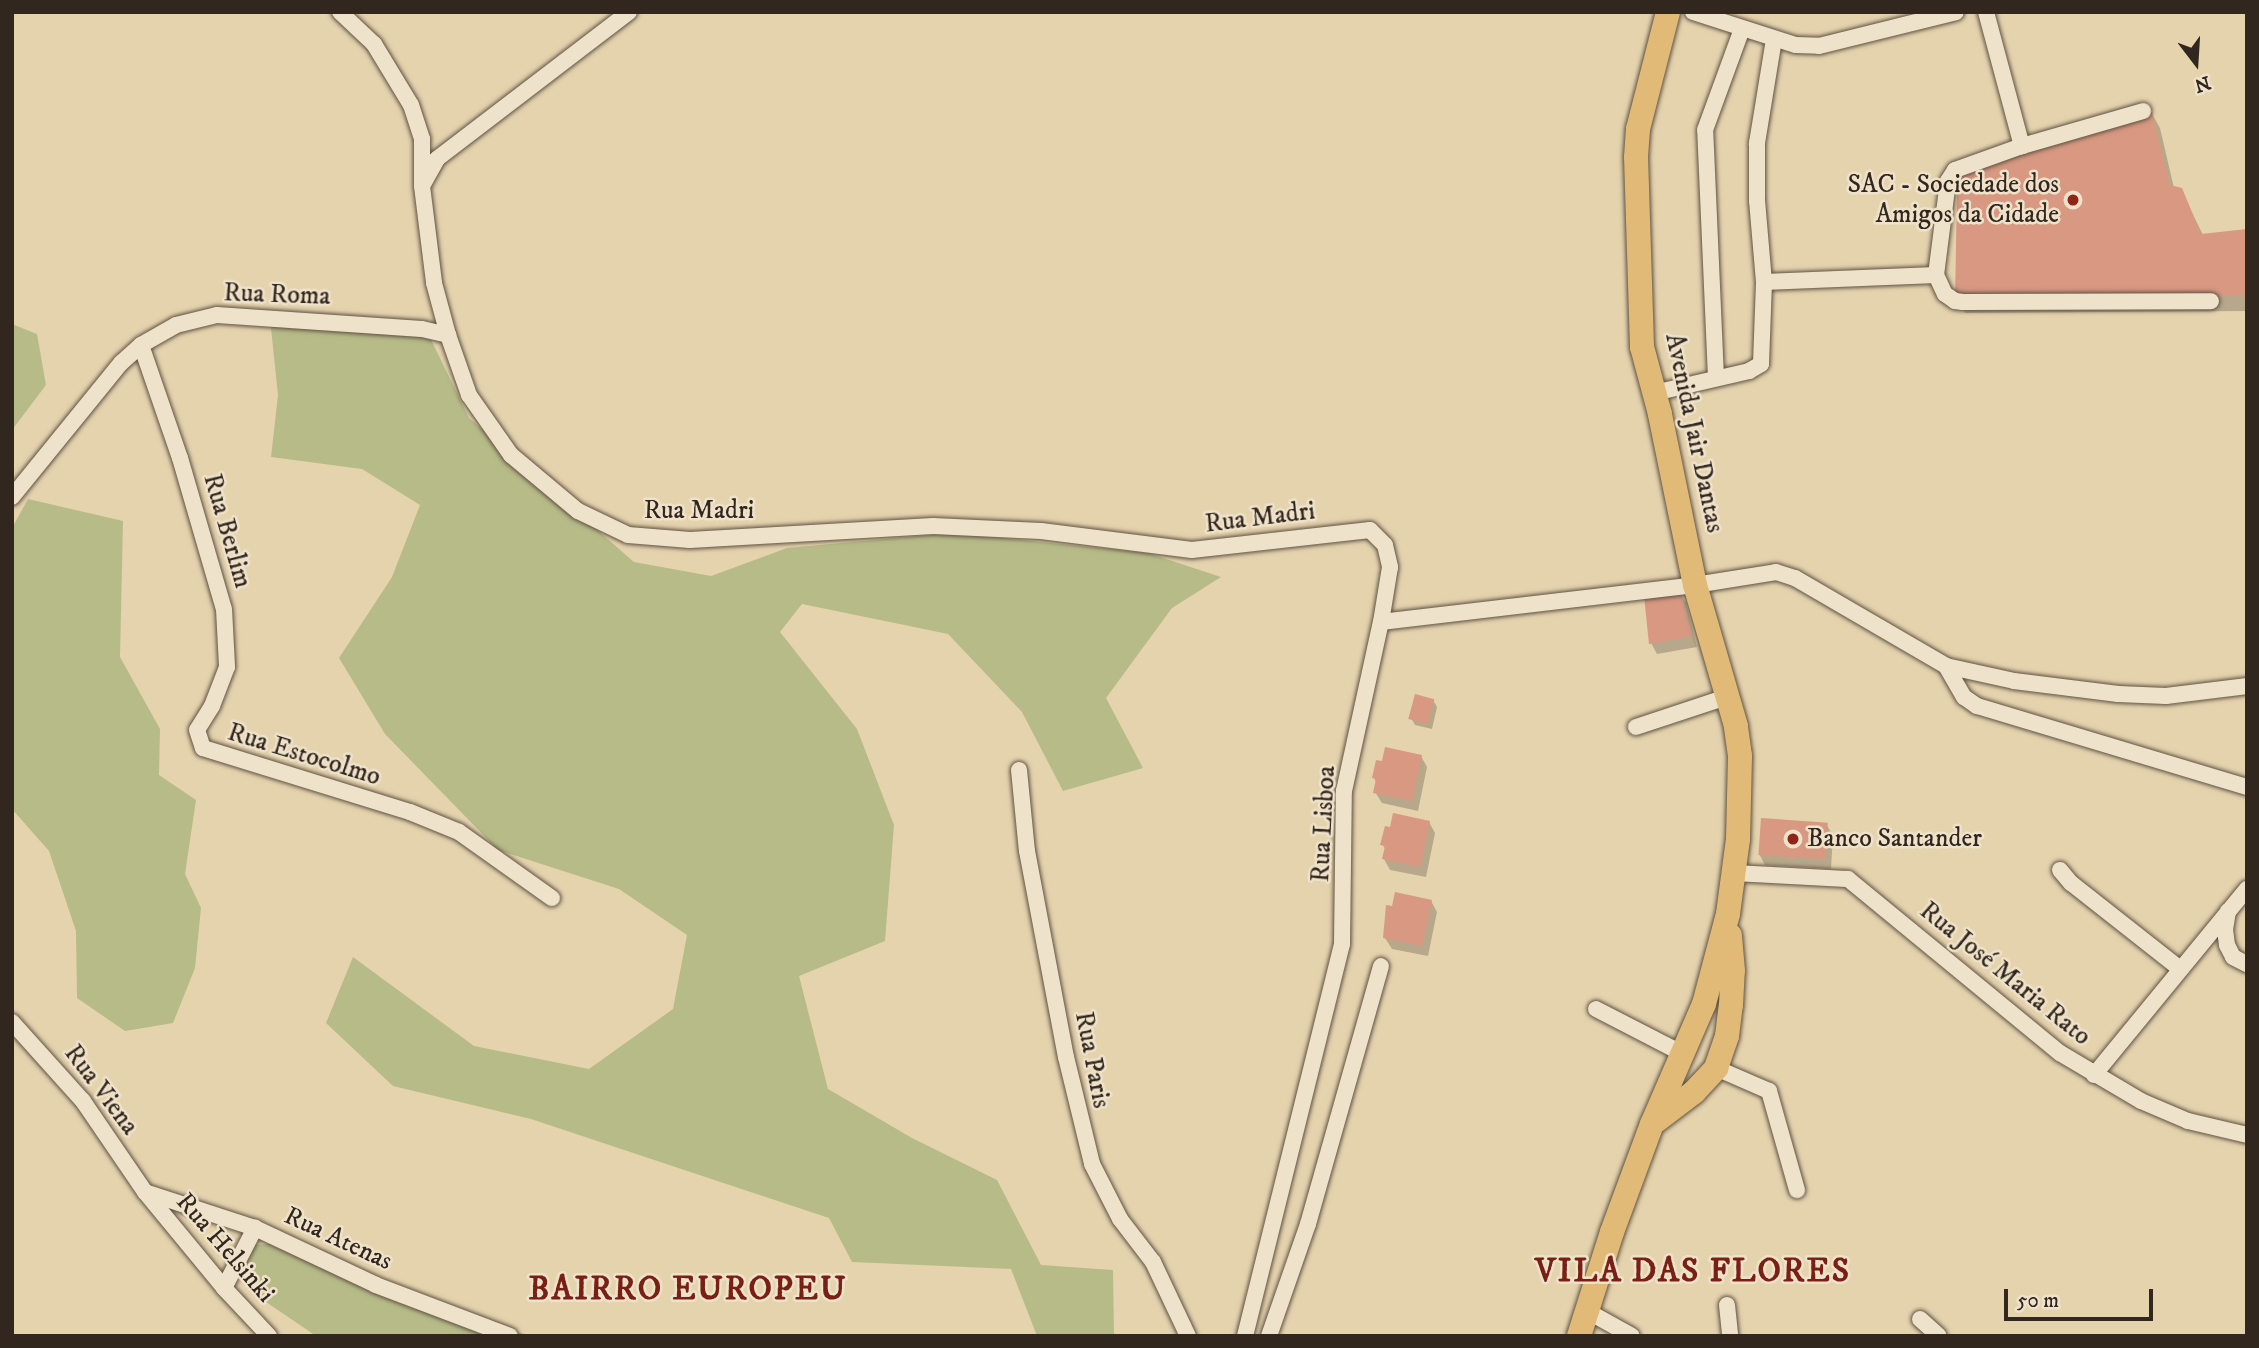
<!DOCTYPE html>
<html>
<head>
<meta charset="utf-8">
<style>
	body { margin:0 }
	#map { position:relative; width:2259px; height:1348px; overflow:hidden; background:#e5d3ae; font-family:"IM FELL DW Pica",serif }
	div>[style] { position:absolute }
	.green>* { inset:0; background:#b7bb88 }
	.shadow>* { inset:0; background:#0003 }
	.building>* { inset:0; background:#d89882; transform-origin:0 0 }
	.roads { filter:drop-shadow(0 0 2px #5f5242) drop-shadow(0 0 2px #5f5242) }
	.minor>* { height:16px; margin:-8px; padding:0 8px; transform-origin:8px; border-radius:8px; background:#eee2ca }
	.primary>* { height:24px; margin:-12px; padding:0 12px; transform-origin:12px; border-radius:12px; background:#e2ba77 }
	.dots>* { width:19px; height:19px; translate:-50% -50%; box-sizing:border-box; border:4px solid #eee2ca; border-radius:50% }
	span { translate:-50% -50%; white-space:nowrap; text-align:center; line-height:1.15; -webkit-text-stroke:5px #eee2ca; paint-order:stroke }
	.poi-label { font-size:26px; color:#32271e }
	.right { translate:-100% -50%; text-align:right }
	.left { translate:0 -50%; text-align:left }
	.street-label { font-size:26px; color:#32271e }
	.district-label { font-size:33px; color:#7a1f14; font-weight:700; letter-spacing:2px }
	.frame { position:absolute; inset:0; border:14px solid #32271e; pointer-events:none }
	.north { position:absolute; left:2161px; top:28px; width:70px; height:70px; -webkit-text-stroke:5px #eee2ca; paint-order:stroke; rotate:163deg; font-size:19px; font-weight:700; line-height:28px; text-align:center; color:#32271e }
	.north::after { content:''; display:block; margin:auto; width:24px; height:32px; background:#32271e; clip-path:polygon(50% 0,100% 100%,50% 72%,0 100%) }
	.scale { position:absolute; left:2004px; top:1289px; width:149px; height:32px; box-sizing:border-box; border:4px solid #32271e; border-top:0; padding-left:9px; font-size:21px; line-height:24px; white-space:nowrap; color:#32271e; -webkit-text-stroke:5px #eee2ca; paint-order:stroke }
</style>
</head>
<body>
<div id="map">
	<div class="green">
		<div style="clip-path:polygon(270px 319px,424px 325px,469px 418px,634px 562px,711px 576px,787px 548px,951px 533px,1148px 553px,1221px 577px,1172px 608px,1106px 698px,1143px 768px,1063px 791px,1022px 712px,948px 634px,802px 604px,780px 632px,857px 729px,894px 825px,885px 941px,799px 976px,828px 1089px,912px 1138px,997px 1180px,1041px 1265px,1113px 1270px,1114px 1336px,1037px 1336px,1011px 1269px,852px 1262px,829px 1218px,531px 1119px,393px 1086px,326px 1023px,353px 957px,474px 1046px,589px 1069px,673px 1009px,687px 935px,619px 889px,498px 850px,385px 734px,339px 658px,392px 577px,420px 505px,362px 469px,271px 457px,278px 395px)"></div>
		<div style="clip-path:polygon(12px 324px,37px 334px,46px 385px,12px 430px)"></div>
		<div style="clip-path:polygon(28px 499px,123px 521px,120px 657px,160px 729px,159px 775px,196px 800px,185px 874px,201px 908px,195px 968px,173px 1023px,125px 1031px,77px 998px,76px 931px,49px 851px,12px 809px,12px 528px)"></div>
		<div style="clip-path:polygon(286px 1243px,384px 1286px,530px 1336px,316px 1336px,266px 1302px,246px 1268px,249px 1245px)"></div>
	</div>
	<div class="shadow">
		<div style="clip-path:polygon(2152px 114px,2160px 128px,2174px 188px,2181px 190px,2203px 235px,2247px 231px,2247px 311px,1965px 313px,1956px 298px,2059px 145px)"></div>
		<div style="clip-path:polygon(1679px 592px,1686px 603px,1697px 647px,1657px 654px,1651px 643px)"></div>
		<div style="clip-path:polygon(1433px 700px,1437px 707px,1432px 729px,1415px 725px,1411px 718px)"></div>
		<div style="clip-path:polygon(1421px 756px,1427px 767px,1418px 811px,1382px 803px,1375px 792px,1377px 784px,1374px 778px)"></div>
		<div style="clip-path:polygon(1429px 822px,1435px 833px,1426px 877px,1390px 870px,1384px 859px,1386px 850px,1382px 844px,1391px 829px)"></div>
		<div style="clip-path:polygon(1826px 824px,1833px 835px,1831px 869px,1765px 865px,1759px 854px)"></div>
		<div style="clip-path:polygon(1431px 901px,1437px 912px,1428px 956px,1392px 949px,1385px 938px)"></div>
	</div>
	<div class="building">
		<div style="clip-path:polygon(2152px 112px,2170px 185px,2182px 188px,2201px 234px,2247px 229px,2247px 296px,1955px 298px,1957px 194px,1962px 169px,2059px 144px)"></div>
		<div style="clip-path:polygon(1680px 591px,1692px 636px,1649px 644px,1644px 596px)"></div>
		<div style="left:1415px;top:694px;width:20px;height:26px;rotate:15deg"></div>
		<div style="clip-path:polygon(1385px 747px,1422px 755px,1412px 801px,1373px 793px,1376px 779px,1372px 778px,1376px 760px,1382px 761px)"></div>
		<div style="clip-path:polygon(1393px 813px,1430px 821px,1420px 867px,1382px 859px,1385px 846px,1380px 845px,1385px 826px,1390px 827px)"></div>
		<div style="left:1761px;top:818px;width:67px;height:37px;rotate:4deg"></div>
		<div style="clip-path:polygon(1395px 892px,1432px 900px,1422px 946px,1383px 938px,1386px 905px,1392px 906px)"></div>
	</div>
	<div class="roads">
		<div class="minor">
			<div style="left:340px;top:12px;width:47px;rotate:43.3deg"></div>
			<div style="left:374px;top:44px;width:71px;rotate:58.8deg"></div>
			<div style="left:411px;top:105px;width:36px;rotate:72deg"></div>
			<div style="left:422px;top:139px;width:45px;rotate:90deg"></div>
			<div style="left:629px;top:12px;width:242px;rotate:142.6deg"></div>
			<div style="left:437px;top:159px;width:31px;rotate:119deg"></div>
			<div style="left:422px;top:186px;width:98px;rotate:82.9deg"></div>
			<div style="left:434px;top:283px;width:54px;rotate:74.9deg"></div>
			<div style="left:448px;top:335px;width:64px;rotate:70.7deg"></div>
			<div style="left:469px;top:395px;width:73px;rotate:55deg"></div>
			<div style="left:511px;top:455px;width:87px;rotate:39.9deg"></div>
			<div style="left:578px;top:511px;width:55px;rotate:25.6deg"></div>
			<div style="left:628px;top:535px;width:62px;rotate:4.6deg"></div>
			<div style="left:690px;top:540px;width:243px;rotate:-3.3deg"></div>
			<div style="left:933px;top:526px;width:108px;rotate:2.7deg"></div>
			<div style="left:1041px;top:531px;width:152px;rotate:7.2deg"></div>
			<div style="left:1192px;top:550px;width:179px;rotate:-6.4deg"></div>
			<div style="left:1370px;top:530px;width:21px;rotate:45deg"></div>
			<div style="left:1385px;top:545px;width:23px;rotate:77deg"></div>
			<div style="left:1390px;top:567px;width:56px;rotate:99.3deg"></div>
			<div style="left:1693px;top:12px;width:108px;rotate:17.8deg"></div>
			<div style="left:1796px;top:45px;width:23px;rotate:2deg"></div>
			<div style="left:1819px;top:46px;width:141px;rotate:-13.9deg"></div>
			<div style="left:1986px;top:12px;width:139px;rotate:75deg"></div>
			<div style="left:1936px;top:275px;width:21px;rotate:65deg"></div>
			<div style="left:1945px;top:294px;width:12px;rotate:35deg"></div>
			<div style="left:1955px;top:301px;width:8px;rotate:7deg"></div>
			<div style="left:1963px;top:302px;width:248px;rotate:-0.2deg"></div>
			<div style="left:1764px;top:282px;width:172px;rotate:-2.3deg"></div>
			<div style="left:1936px;top:275px;width:95px;rotate:-82.7deg"></div>
			<div style="left:1948px;top:181px;width:13px;rotate:-58deg"></div>
			<div style="left:1955px;top:170px;width:71px;rotate:-19.7deg"></div>
			<div style="left:2022px;top:146px;width:126px;rotate:-16.1deg"></div>
			<div style="left:141px;top:345px;width:120px;rotate:71deg"></div>
			<div style="left:180px;top:458px;width:157px;rotate:73.8deg"></div>
			<div style="left:224px;top:609px;width:58px;rotate:87deg"></div>
			<div style="left:227px;top:667px;width:42px;rotate:111deg"></div>
			<div style="left:212px;top:706px;width:28px;rotate:122deg"></div>
			<div style="left:197px;top:730px;width:19px;rotate:72deg"></div>
			<div style="left:203px;top:748px;width:217px;rotate:17.2deg"></div>
			<div style="left:410px;top:812px;width:53px;rotate:22.2deg"></div>
			<div style="left:459px;top:832px;width:114px;rotate:35.4deg"></div>
			<div style="left:1716px;top:378px;width:248px;rotate:-92.5deg"></div>
			<div style="left:1705px;top:130px;width:108px;rotate:-69.9deg"></div>
			<div style="left:1654px;top:393px;width:98px;rotate:-13deg"></div>
			<div style="left:1749px;top:371px;width:14px;rotate:-30deg"></div>
			<div style="left:1761px;top:364px;width:82px;rotate:-87.9deg"></div>
			<div style="left:1764px;top:282px;width:81px;rotate:-94.9deg"></div>
			<div style="left:1757px;top:201px;width:58px;rotate:-90deg"></div>
			<div style="left:1757px;top:143px;width:105px;rotate:-80.7deg"></div>
			<div style="left:12px;top:497px;width:173px;rotate:-50.9deg"></div>
			<div style="left:121px;top:363px;width:27px;rotate:-42deg"></div>
			<div style="left:141px;top:345px;width:40px;rotate:-29.7deg"></div>
			<div style="left:176px;top:325px;width:42px;rotate:-13.7deg"></div>
			<div style="left:217px;top:315px;width:205px;rotate:3.9deg"></div>
			<div style="left:422px;top:329px;width:27px;rotate:13deg"></div>
			<div style="left:1946px;top:666px;width:36px;rotate:60deg"></div>
			<div style="left:1964px;top:697px;width:16px;rotate:35deg"></div>
			<div style="left:1977px;top:706px;width:282px;rotate:16.7deg"></div>
			<div style="left:1636px;top:727px;width:99px;rotate:-18.3deg"></div>
			<div style="left:1019px;top:770px;width:81px;rotate:84.4deg"></div>
			<div style="left:1027px;top:851px;width:210px;rotate:79.3deg"></div>
			<div style="left:1066px;top:1057px;width:110px;rotate:76.3deg"></div>
			<div style="left:1092px;top:1164px;width:62px;rotate:63deg"></div>
			<div style="left:1120px;top:1219px;width:54px;rotate:52.5deg"></div>
			<div style="left:1153px;top:1262px;width:82px;rotate:64.7deg"></div>
			<div style="left:2060px;top:870px;width:17px;rotate:50deg"></div>
			<div style="left:2071px;top:883px;width:137px;rotate:38.2deg"></div>
			<div style="left:1733px;top:873px;width:115px;rotate:3deg"></div>
			<div style="left:1848px;top:879px;width:274px;rotate:39.4deg"></div>
			<div style="left:2060px;top:1053px;width:94px;rotate:30.7deg"></div>
			<div style="left:2141px;top:1101px;width:51px;rotate:23.1deg"></div>
			<div style="left:2188px;top:1121px;width:61px;rotate:13.3deg"></div>
			<div style="left:2228px;top:911px;width:18px;rotate:99deg"></div>
			<div style="left:2225px;top:929px;width:16px;rotate:83deg"></div>
			<div style="left:2227px;top:945px;width:13px;rotate:63deg"></div>
			<div style="left:2233px;top:957px;width:16px;rotate:27deg"></div>
			<div style="left:1596px;top:1009px;width:98px;rotate:27.3deg"></div>
			<div style="left:12px;top:1022px;width:106px;rotate:48.1deg"></div>
			<div style="left:83px;top:1101px;width:110px;rotate:55.7deg"></div>
			<div style="left:145px;top:1192px;width:124px;rotate:50.5deg"></div>
			<div style="left:224px;top:1288px;width:66px;rotate:46.8deg"></div>
			<div style="left:1716px;top:1068px;width:58px;rotate:23.5deg"></div>
			<div style="left:1769px;top:1091px;width:103px;rotate:74.2deg"></div>
			<div style="left:2094px;top:1075px;width:241px;rotate:-50.6deg"></div>
			<div style="left:145px;top:1192px;width:116px;rotate:18.1deg"></div>
			<div style="left:255px;top:1228px;width:134px;rotate:25.2deg"></div>
			<div style="left:376px;top:1285px;width:143px;rotate:20.8deg"></div>
			<div style="left:224px;top:1288px;width:68px;rotate:-62.7deg"></div>
			<div style="left:1727px;top:1305px;width:31px;rotate:84deg"></div>
			<div style="left:1587px;top:1311px;width:51px;rotate:29.1deg"></div>
			<div style="left:1920px;top:1319px;width:25px;rotate:42deg"></div>
			<div style="left:1245px;top:1336px;width:404px;rotate:-76.1deg"></div>
			<div style="left:1342px;top:944px;width:153px;rotate:-89.3deg"></div>
			<div style="left:1344px;top:791px;width:173px;rotate:-77.7deg"></div>
			<div style="left:1381px;top:622px;width:316px;rotate:-6.7deg"></div>
			<div style="left:1695px;top:585px;width:82px;rotate:-9.1deg"></div>
			<div style="left:1776px;top:572px;width:20px;rotate:18deg"></div>
			<div style="left:1795px;top:578px;width:175px;rotate:30.2deg"></div>
			<div style="left:1946px;top:666px;width:70px;rotate:12.4deg"></div>
			<div style="left:2014px;top:681px;width:105px;rotate:7.1deg"></div>
			<div style="left:2118px;top:694px;width:48px;rotate:2.4deg"></div>
			<div style="left:2166px;top:696px;width:82px;rotate:-7deg"></div>
			<div style="left:1269px;top:1336px;width:119px;rotate:-70.8deg"></div>
			<div style="left:1308px;top:1224px;width:268px;rotate:-74.2deg"></div>
		</div>
		<div class="primary">
			<div style="left:1656px;top:1121px;width:48px;rotate:-37.3deg"></div>
			<div style="left:1694px;top:1092px;width:33px;rotate:-47deg"></div>
			<div style="left:1716px;top:1068px;width:34px;rotate:-71deg"></div>
			<div style="left:1727px;top:1036px;width:31px;rotate:-83deg"></div>
			<div style="left:1731px;top:1005px;width:34px;rotate:-87deg"></div>
			<div style="left:1733px;top:971px;width:36px;rotate:-95deg"></div>
			<div style="left:1579px;top:1336px;width:109px;rotate:-72.4deg"></div>
			<div style="left:1612px;top:1232px;width:115px;rotate:-69.7deg"></div>
			<div style="left:1652px;top:1124px;width:131px;rotate:-66.6deg"></div>
			<div style="left:1704px;top:1004px;width:93px;rotate:-75.1deg"></div>
			<div style="left:1728px;top:914px;width:76px;rotate:-82.4deg"></div>
			<div style="left:1738px;top:839px;width:83px;rotate:-88.6deg"></div>
			<div style="left:1740px;top:756px;width:30px;rotate:-98deg"></div>
			<div style="left:1736px;top:726px;width:147px;rotate:-106.2deg"></div>
			<div style="left:1695px;top:585px;width:175px;rotate:-101.6deg"></div>
			<div style="left:1660px;top:414px;width:69px;rotate:-105deg"></div>
			<div style="left:1642px;top:347px;width:190px;rotate:-91.8deg"></div>
			<div style="left:1636px;top:157px;width:28px;rotate:-86deg"></div>
			<div style="left:1638px;top:129px;width:121px;rotate:-75.6deg"></div>
		</div>
	</div>
	<div class="dots">
		<div style="left:2073px;top:200px;background:#8f2418"></div>
		<div style="left:1793px;top:839px;background:#8f2418"></div>
	</div>
	<div class="poi-label">
		<span class="right" style="left:2059px;top:200px">SAC - Sociedade dos<br>Amigos da Cidade</span>
		<span class="left" style="left:1807px;top:839px">Banco Santander</span>
	</div>
	<div class="street-label">
		<span style="left:277px;top:295px;rotate:2deg">Rua Roma</span>
		<span style="left:1694px;top:433px;rotate:78deg">Avenida Jair Dantas</span>
		<span style="left:699px;top:511px">Rua Madri</span>
		<span style="left:1260px;top:518px;rotate:-7deg">Rua Madri</span>
		<span style="left:227px;top:531px;rotate:74deg">Rua Berlim</span>
		<span style="left:304px;top:755px;rotate:17deg">Rua Estocolmo</span>
		<span style="left:1324px;top:824px;rotate:-87deg">Rua Lisboa</span>
		<span style="left:2005px;top:974px;rotate:39deg">Rua José Maria Rato</span>
		<span style="left:1092px;top:1060px;rotate:79deg">Rua Paris</span>
		<span style="left:101px;top:1090px;rotate:53deg">Rua Viena</span>
		<span style="left:338px;top:1239px;rotate:25deg">Rua Atenas</span>
		<span style="left:225px;top:1248px;rotate:49deg">Rua Helsinki</span>
	</div>
	<div class="district-label">
		<span style="left:1693px;top:1272px">VILA DAS FLORES</span>
		<span style="left:688px;top:1290px">BAIRRO EUROPEU</span>
	</div>
	<div class="frame"></div>
	<div class="north">N</div>
	<div class="scale">50 m</div>
</div>
</body>
</html>
